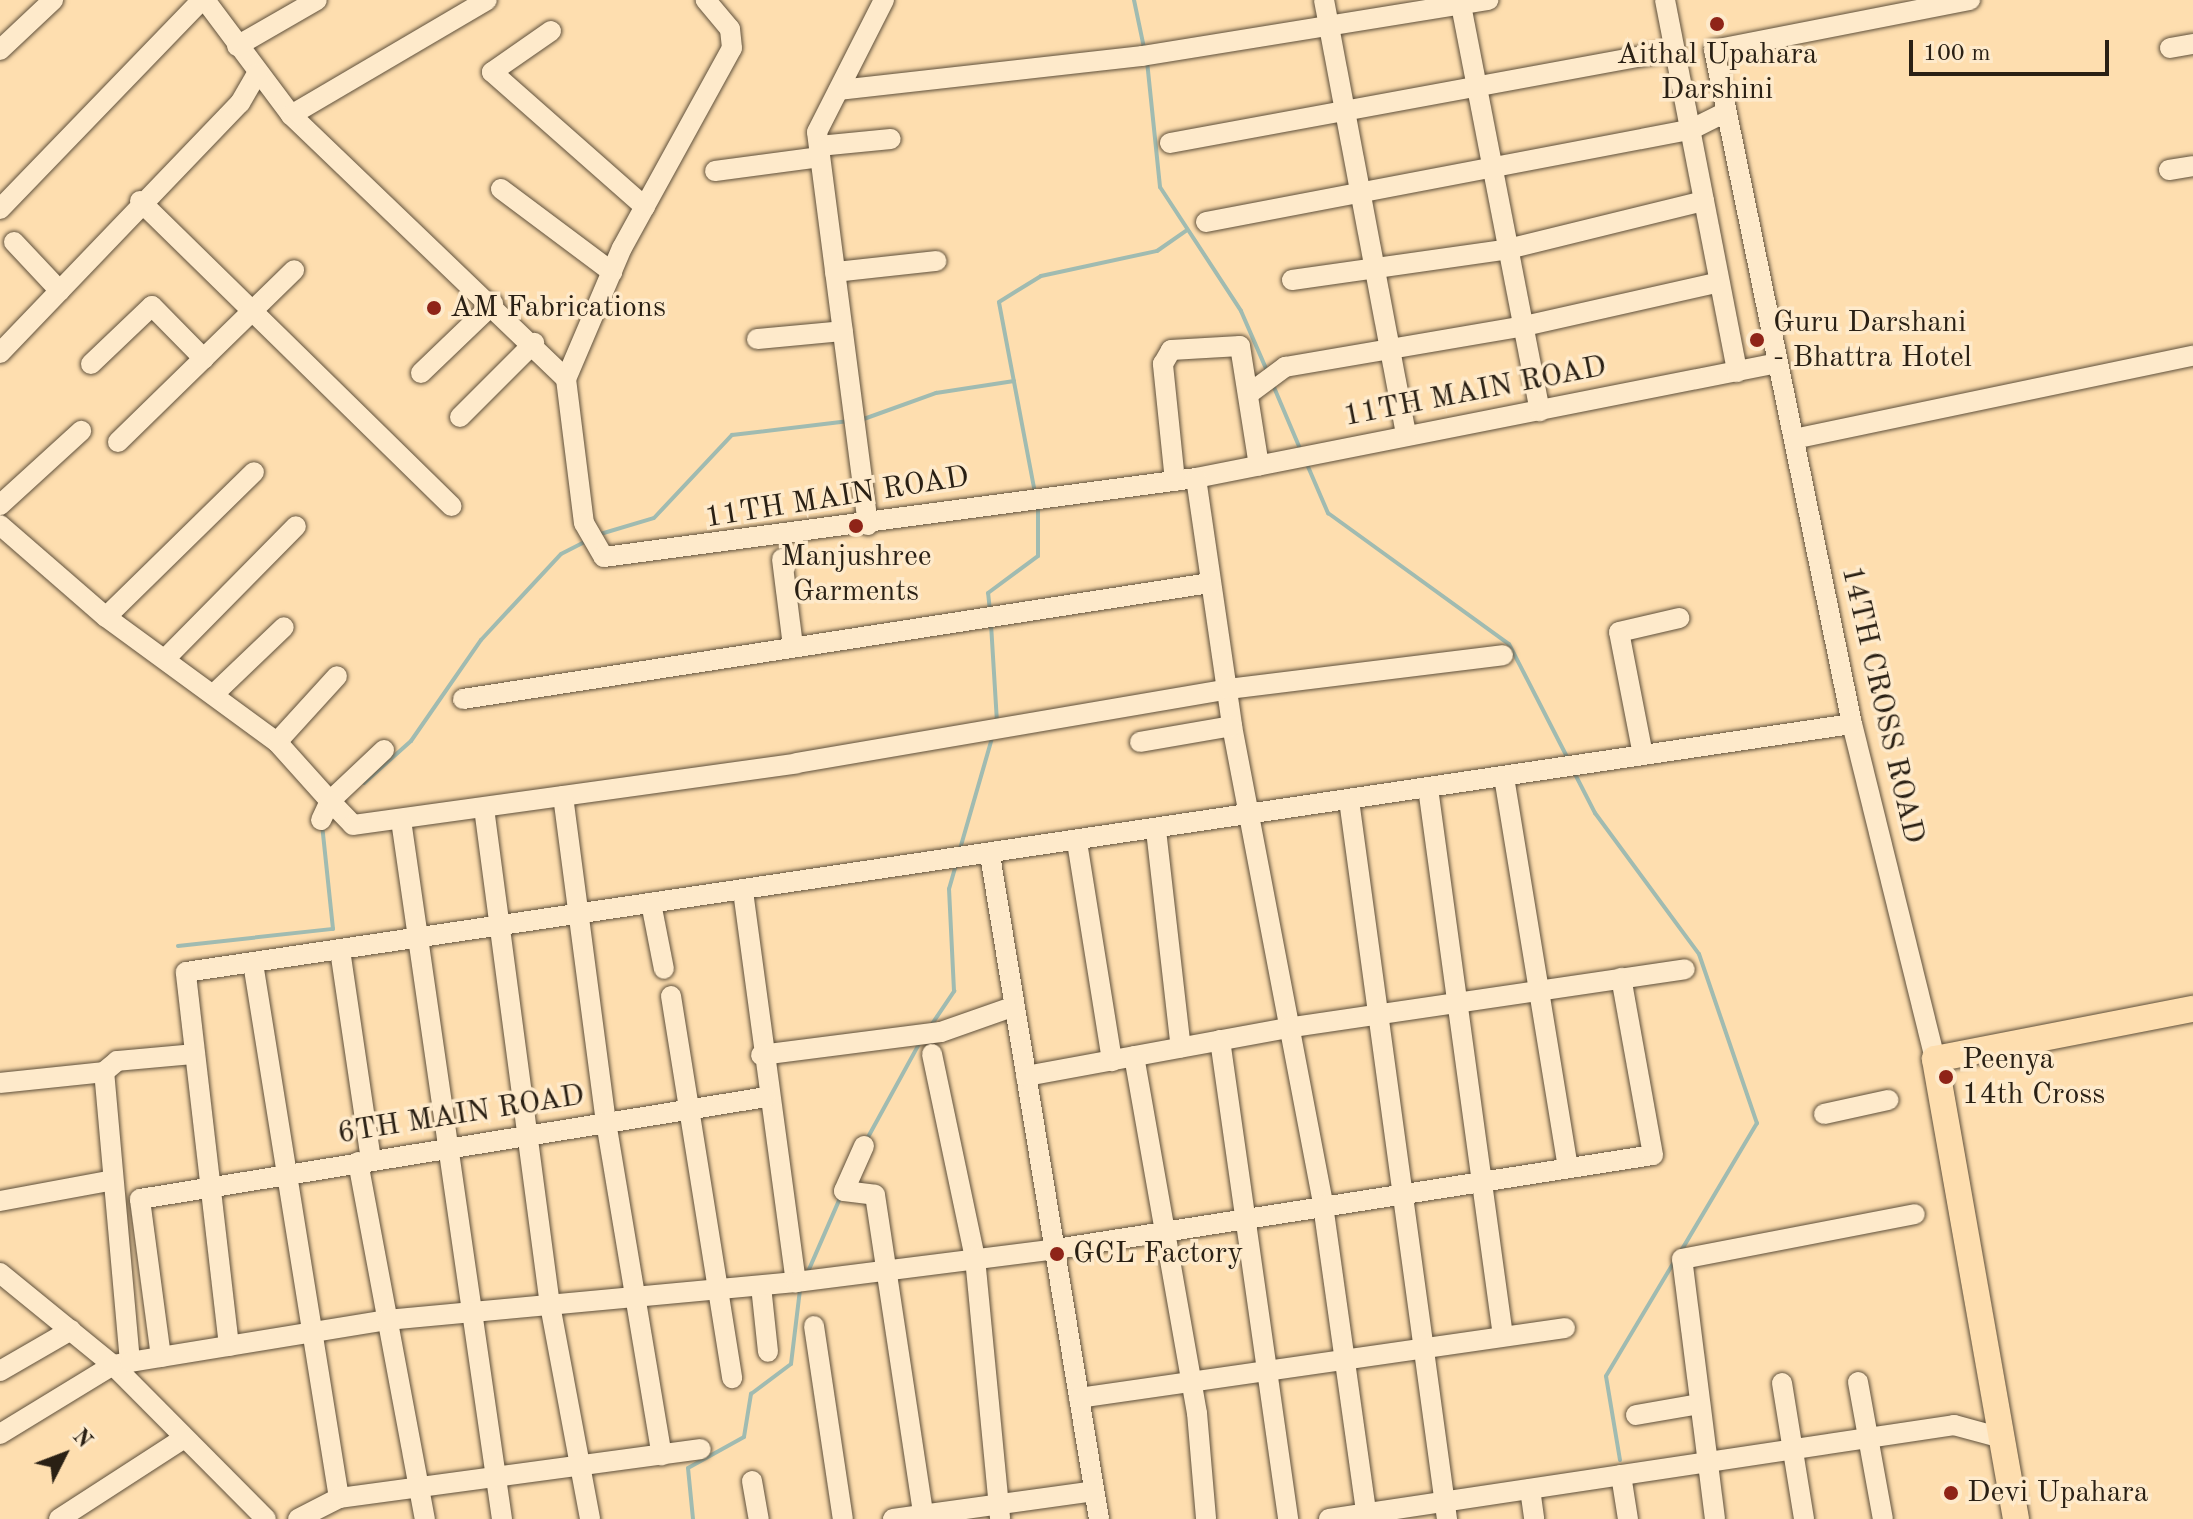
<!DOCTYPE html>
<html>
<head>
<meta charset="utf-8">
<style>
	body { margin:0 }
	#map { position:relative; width:2193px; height:1519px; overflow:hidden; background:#fedeaf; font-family:"Old Standard TT",serif }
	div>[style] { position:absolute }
	.stream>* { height:4px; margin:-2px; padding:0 2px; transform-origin:2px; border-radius:2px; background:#a0bbb1 }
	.roads { filter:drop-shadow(0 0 2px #5f503b) drop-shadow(0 0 2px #5f503b) }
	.minor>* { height:20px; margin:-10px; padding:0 10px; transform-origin:10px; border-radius:10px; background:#feeacb }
	.major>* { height:26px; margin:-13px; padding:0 13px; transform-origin:13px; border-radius:13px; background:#fedeaf }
	.dots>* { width:22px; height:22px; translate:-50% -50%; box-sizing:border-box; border:4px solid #feeacb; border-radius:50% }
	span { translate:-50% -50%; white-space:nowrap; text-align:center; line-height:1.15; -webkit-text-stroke:7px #feeacb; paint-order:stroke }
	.poi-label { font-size:30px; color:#2a2014 }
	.left { translate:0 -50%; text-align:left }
	.street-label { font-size:30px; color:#2a2014 }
	.north { position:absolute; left:24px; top:1415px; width:80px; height:80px; -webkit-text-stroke:6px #feeacb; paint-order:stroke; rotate:48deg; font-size:22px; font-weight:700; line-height:32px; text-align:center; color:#2a2014 }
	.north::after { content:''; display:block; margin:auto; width:28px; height:36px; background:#2a2014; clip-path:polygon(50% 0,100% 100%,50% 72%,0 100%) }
	.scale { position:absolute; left:1909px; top:40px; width:200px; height:36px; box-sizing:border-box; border:4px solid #2a2014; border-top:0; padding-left:10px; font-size:24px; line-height:28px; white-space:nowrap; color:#2a2014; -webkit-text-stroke:6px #feeacb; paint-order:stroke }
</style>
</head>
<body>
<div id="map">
	<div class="stream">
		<div style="left:1134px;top:0;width:49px;rotate:78.2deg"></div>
		<div style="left:1147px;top:61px;width:127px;rotate:84.1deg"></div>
		<div style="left:1160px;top:187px;width:148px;rotate:56.8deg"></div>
		<div style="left:1241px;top:311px;width:68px;rotate:66.5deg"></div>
		<div style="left:1273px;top:385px;width:72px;rotate:67deg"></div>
		<div style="left:861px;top:420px;width:80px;rotate:-19.8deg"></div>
		<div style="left:936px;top:393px;width:79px;rotate:-8.7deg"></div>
		<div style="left:1306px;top:462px;width:56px;rotate:66.7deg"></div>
		<div style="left:1328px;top:513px;width:223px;rotate:35.9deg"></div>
		<div style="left:1509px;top:644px;width:129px;rotate:62.8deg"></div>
		<div style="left:1035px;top:493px;width:194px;rotate:-100.7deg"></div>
		<div style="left:999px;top:302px;width:49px;rotate:-31.8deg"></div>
		<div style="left:1041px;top:276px;width:119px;rotate:-12.2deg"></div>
		<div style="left:1157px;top:251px;width:37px;rotate:-35deg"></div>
		<div style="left:597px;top:535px;width:59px;rotate:-16.6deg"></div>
		<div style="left:654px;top:518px;width:114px;rotate:-46.8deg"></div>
		<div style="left:732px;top:435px;width:118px;rotate:-6.8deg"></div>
		<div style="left:990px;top:611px;width:18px;rotate:-96deg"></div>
		<div style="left:988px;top:593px;width:62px;rotate:-36.5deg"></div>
		<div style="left:1038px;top:556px;width:51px;rotate:-90deg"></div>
		<div style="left:991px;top:624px;width:98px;rotate:86.5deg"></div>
		<div style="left:1575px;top:774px;width:44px;rotate:62.9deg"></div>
		<div style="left:1595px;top:813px;width:175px;rotate:53.6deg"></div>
		<div style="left:1699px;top:954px;width:179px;rotate:71.1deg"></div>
		<div style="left:1757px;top:1123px;width:149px;rotate:120.7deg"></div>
		<div style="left:364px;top:783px;width:63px;rotate:-41.8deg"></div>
		<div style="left:411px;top:741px;width:123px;rotate:-55.3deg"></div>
		<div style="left:481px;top:640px;width:117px;rotate:-47.1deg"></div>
		<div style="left:561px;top:554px;width:28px;rotate:-27deg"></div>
		<div style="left:960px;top:849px;width:116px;rotate:-73.9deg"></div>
		<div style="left:178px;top:946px;width:156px;rotate:-6.3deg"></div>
		<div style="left:333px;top:929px;width:106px;rotate:-96deg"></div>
		<div style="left:932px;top:1024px;width:40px;rotate:-56deg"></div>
		<div style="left:954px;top:991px;width:102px;rotate:-92.8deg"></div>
		<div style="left:949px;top:889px;width:25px;rotate:-74deg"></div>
		<div style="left:867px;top:1139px;width:111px;rotate:-61.3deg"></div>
		<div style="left:807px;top:1274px;width:83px;rotate:-66.5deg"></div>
		<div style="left:1620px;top:1460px;width:85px;rotate:-99.5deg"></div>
		<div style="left:1606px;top:1376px;width:133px;rotate:-59.2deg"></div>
		<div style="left:693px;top:1519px;width:51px;rotate:-95.6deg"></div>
		<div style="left:688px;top:1468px;width:64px;rotate:-29deg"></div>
		<div style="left:744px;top:1437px;width:44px;rotate:-80.8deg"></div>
		<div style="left:751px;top:1394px;width:50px;rotate:-36.9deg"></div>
		<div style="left:791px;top:1364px;width:75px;rotate:-83.1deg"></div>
	</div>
	<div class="roads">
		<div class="minor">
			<div style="left:205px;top:0;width:144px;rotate:53.2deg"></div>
			<div style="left:291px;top:115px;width:381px;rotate:43.8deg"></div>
			<div style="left:566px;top:379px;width:145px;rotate:82.9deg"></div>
			<div style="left:584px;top:523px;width:39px;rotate:60deg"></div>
			<div style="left:604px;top:557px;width:597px;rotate:-7.6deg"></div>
			<div style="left:1196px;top:478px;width:593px;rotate:-11.18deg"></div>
			<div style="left:1324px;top:0;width:442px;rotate:79.3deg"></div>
			<div style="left:1460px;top:0;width:419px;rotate:79deg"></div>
			<div style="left:1665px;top:0;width:379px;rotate:79deg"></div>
			<div style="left:551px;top:31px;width:72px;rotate:145.2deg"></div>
			<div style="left:492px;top:72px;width:204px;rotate:41.4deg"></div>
			<div style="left:237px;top:46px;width:92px;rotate:-29.9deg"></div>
			<div style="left:2170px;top:48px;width:23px;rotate:-10deg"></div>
			<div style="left:0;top:50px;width:73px;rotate:-43.3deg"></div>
			<div style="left:839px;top:90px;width:305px;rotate:-6.4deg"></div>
			<div style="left:1142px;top:56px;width:351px;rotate:-9.2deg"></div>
			<div style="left:291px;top:115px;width:227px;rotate:-30.4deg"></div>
			<div style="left:1170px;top:143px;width:513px;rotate:-10.43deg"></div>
			<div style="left:819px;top:146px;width:72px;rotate:-5.6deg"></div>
			<div style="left:2169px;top:170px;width:24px;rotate:-9deg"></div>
			<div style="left:715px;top:171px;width:106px;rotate:-7.6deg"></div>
			<div style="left:501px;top:189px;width:139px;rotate:36.8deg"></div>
			<div style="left:140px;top:201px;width:436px;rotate:44.4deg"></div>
			<div style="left:0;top:209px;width:291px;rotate:-46deg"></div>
			<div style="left:1206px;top:222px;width:493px;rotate:-10.8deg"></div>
			<div style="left:1690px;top:130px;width:40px;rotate:-26.6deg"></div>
			<div style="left:14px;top:242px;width:67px;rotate:46.8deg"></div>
			<div style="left:835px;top:272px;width:102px;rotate:-6.2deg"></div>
			<div style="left:1292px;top:280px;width:214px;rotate:-8.1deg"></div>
			<div style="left:1504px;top:250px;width:206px;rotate:-13.8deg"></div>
			<div style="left:757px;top:339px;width:86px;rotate:-5.3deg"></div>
			<div style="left:0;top:353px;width:347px;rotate:-46.2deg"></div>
			<div style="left:240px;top:103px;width:34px;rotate:-60deg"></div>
			<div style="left:91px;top:364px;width:84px;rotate:-43.6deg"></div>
			<div style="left:152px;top:306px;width:74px;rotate:45.5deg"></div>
			<div style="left:421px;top:373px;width:100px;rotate:-43.8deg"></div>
			<div style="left:566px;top:379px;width:142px;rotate:-66.9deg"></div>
			<div style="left:622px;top:248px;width:228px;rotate:-61.2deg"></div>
			<div style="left:732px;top:48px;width:19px;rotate:-96deg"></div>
			<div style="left:730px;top:29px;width:38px;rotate:-130deg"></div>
			<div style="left:1250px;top:393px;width:44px;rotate:-36.6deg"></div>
			<div style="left:1285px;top:367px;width:238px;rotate:-9.7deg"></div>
			<div style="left:1520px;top:327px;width:204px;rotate:-12.7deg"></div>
			<div style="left:460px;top:417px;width:105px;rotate:-45deg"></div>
			<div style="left:1794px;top:439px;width:408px;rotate:-11.8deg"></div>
			<div style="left:118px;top:442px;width:246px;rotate:-44.3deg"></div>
			<div style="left:1196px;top:478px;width:251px;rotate:81.7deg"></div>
			<div style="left:1232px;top:726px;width:488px;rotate:79.2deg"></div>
			<div style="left:1323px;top:1205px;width:317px;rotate:82deg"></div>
			<div style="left:1175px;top:481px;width:118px;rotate:-95.9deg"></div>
			<div style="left:1163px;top:364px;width:16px;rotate:-60deg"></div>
			<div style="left:1171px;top:350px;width:69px;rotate:-3.3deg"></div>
			<div style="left:1240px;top:346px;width:121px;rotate:81deg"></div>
			<div style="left:0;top:505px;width:110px;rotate:-42.4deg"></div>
			<div style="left:0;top:525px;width:140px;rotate:41deg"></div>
			<div style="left:106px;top:617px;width:212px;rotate:36.2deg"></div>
			<div style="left:277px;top:742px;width:79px;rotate:48.1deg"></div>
			<div style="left:330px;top:801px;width:21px;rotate:115deg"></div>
			<div style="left:868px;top:525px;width:396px;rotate:-97.4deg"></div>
			<div style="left:817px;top:132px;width:148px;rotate:-63.1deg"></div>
			<div style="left:782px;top:559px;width:88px;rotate:82.8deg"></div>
			<div style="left:106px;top:617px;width:207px;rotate:-44.4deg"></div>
			<div style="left:166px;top:658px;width:185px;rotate:-45.4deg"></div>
			<div style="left:215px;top:693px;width:95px;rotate:-43.7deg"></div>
			<div style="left:463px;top:699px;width:756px;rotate:-8.83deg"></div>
			<div style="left:277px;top:742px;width:89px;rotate:-47.7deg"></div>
			<div style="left:1140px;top:742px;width:93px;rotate:-9.9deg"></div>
			<div style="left:384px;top:750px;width:74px;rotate:136.6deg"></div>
			<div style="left:330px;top:801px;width:33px;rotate:46deg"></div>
			<div style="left:353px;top:825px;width:448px;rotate:-7.9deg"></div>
			<div style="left:797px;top:763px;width:437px;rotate:-9.7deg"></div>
			<div style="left:1228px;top:689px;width:277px;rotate:-7deg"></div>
			<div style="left:1643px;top:755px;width:125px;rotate:-101deg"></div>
			<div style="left:1619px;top:632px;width:62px;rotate:-13.1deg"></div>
			<div style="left:1504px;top:777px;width:396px;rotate:80.7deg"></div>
			<div style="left:1428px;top:788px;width:553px;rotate:82.21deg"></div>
			<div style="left:563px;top:796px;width:329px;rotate:82.5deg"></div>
			<div style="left:606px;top:1122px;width:338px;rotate:80.5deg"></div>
			<div style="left:1349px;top:800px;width:726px;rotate:82.24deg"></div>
			<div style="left:484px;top:808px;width:501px;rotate:82.44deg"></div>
			<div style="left:550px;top:1305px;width:218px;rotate:79.4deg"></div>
			<div style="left:401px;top:820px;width:706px;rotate:81.78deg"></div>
			<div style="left:1156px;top:830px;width:219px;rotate:83.5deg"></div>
			<div style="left:1077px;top:842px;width:222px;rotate:80.9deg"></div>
			<div style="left:990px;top:855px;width:673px;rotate:80.68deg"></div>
			<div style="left:743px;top:891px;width:395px;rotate:82.3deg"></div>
			<div style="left:651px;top:903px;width:67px;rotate:78.9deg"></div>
			<div style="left:340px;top:950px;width:212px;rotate:81.6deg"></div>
			<div style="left:253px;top:963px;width:542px;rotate:80.87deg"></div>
			<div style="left:339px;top:1498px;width:46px;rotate:152.9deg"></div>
			<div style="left:671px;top:996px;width:387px;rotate:80.9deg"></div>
			<div style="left:1220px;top:1040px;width:484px;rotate:81.9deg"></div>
			<div style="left:932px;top:1054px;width:208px;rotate:78.1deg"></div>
			<div style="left:975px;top:1258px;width:262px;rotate:84.5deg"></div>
			<div style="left:761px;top:1055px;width:181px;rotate:-7.3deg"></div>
			<div style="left:941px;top:1032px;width:78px;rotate:-19.4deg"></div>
			<div style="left:1134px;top:1056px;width:363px;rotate:80deg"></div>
			<div style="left:1197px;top:1413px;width:106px;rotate:85.1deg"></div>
			<div style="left:1935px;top:1059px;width:345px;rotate:-103.9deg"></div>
			<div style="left:1852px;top:724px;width:688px;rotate:-101.57deg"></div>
			<div style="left:1714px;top:50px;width:261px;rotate:-11.1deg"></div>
			<div style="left:1026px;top:1076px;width:265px;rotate:-10.4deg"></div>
			<div style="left:1287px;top:1028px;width:402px;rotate:-8.4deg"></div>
			<div style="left:0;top:1083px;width:105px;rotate:-6deg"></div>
			<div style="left:1824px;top:1114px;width:66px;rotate:-12.3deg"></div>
			<div style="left:864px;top:1146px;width:49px;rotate:114deg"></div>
			<div style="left:844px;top:1191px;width:31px;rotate:7deg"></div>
			<div style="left:875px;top:1195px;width:328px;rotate:81.4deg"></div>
			<div style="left:358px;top:1162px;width:363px;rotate:79.4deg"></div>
			<div style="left:0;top:1201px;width:115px;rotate:-10.5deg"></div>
			<div style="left:0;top:1273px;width:146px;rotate:39.2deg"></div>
			<div style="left:113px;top:1365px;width:217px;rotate:45.2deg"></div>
			<div style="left:761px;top:1286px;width:66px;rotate:83.9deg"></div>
			<div style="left:814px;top:1326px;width:195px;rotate:81.5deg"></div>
			<div style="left:229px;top:1346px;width:376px;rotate:-96.6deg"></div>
			<div style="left:186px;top:972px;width:1684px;rotate:-8.47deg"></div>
			<div style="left:161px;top:1357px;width:159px;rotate:-97.6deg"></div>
			<div style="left:140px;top:1199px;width:634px;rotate:-9.25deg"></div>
			<div style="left:130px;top:1362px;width:291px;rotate:-95.1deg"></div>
			<div style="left:104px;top:1072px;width:17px;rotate:-40deg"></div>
			<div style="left:117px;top:1061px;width:77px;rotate:-5.2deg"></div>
			<div style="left:0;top:1371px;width:82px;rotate:-30deg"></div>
			<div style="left:1858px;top:1382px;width:139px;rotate:79.7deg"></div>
			<div style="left:1782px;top:1383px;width:138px;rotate:80.8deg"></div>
			<div style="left:1079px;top:1398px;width:491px;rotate:-8.2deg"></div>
			<div style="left:1636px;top:1415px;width:65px;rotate:-9.8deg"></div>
			<div style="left:0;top:1434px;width:132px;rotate:-31.4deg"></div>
			<div style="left:113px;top:1365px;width:17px;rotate:-10deg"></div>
			<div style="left:130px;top:1362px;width:259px;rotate:-9.3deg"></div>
			<div style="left:386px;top:1320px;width:412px;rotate:-5.3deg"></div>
			<div style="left:796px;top:1282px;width:262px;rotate:-7.2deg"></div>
			<div style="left:1056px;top:1249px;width:604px;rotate:-8.95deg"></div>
			<div style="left:1653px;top:1155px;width:180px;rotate:-100.2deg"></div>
			<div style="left:1621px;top:1475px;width:45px;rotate:81deg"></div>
			<div style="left:752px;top:1481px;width:39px;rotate:80deg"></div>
			<div style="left:1530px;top:1489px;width:30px;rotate:82deg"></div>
			<div style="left:339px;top:1498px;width:365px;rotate:-7.7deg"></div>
			<div style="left:59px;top:1519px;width:145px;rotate:-32.9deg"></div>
			<div style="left:893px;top:1519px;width:203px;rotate:-7.9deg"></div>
			<div style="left:1329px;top:1519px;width:632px;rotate:-8.55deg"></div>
			<div style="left:1954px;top:1425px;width:50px;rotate:15.2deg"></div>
			<div style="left:1715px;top:1519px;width:262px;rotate:-97.2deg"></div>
			<div style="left:1682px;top:1259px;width:237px;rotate:-10.9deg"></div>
		</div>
		<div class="major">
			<div style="left:2016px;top:1519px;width:467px;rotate:-100deg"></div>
			<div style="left:1935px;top:1059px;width:263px;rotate:-11deg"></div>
		</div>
	</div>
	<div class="dots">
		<div style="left:1717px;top:24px;background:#8f2418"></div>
		<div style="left:434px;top:308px;background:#8f2418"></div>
		<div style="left:1757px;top:340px;background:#8f2418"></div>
		<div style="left:856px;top:526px;background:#8f2418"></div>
		<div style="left:1946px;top:1077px;background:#8f2418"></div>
		<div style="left:1057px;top:1254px;background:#8f2418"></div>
		<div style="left:1951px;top:1493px;background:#8f2418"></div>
	</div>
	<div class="poi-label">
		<span style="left:1717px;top:72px">Aithal Upahara<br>Darshini</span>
		<span class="left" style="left:450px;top:308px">AM Fabrications</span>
		<span class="left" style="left:1773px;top:340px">Guru Darshani<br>- Bhattra Hotel</span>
		<span style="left:856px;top:574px">Manjushree<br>Garments</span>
		<span class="left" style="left:1962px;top:1077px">Peenya<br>14th Cross</span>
		<span class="left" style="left:1073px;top:1254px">GCL Factory</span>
		<span class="left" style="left:1967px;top:1493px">Devi Upahara</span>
	</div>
	<div class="street-label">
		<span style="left:1475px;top:392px;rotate:-11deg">11TH MAIN ROAD</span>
		<span style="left:837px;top:498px;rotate:-9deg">11TH MAIN ROAD</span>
		<span style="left:1882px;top:705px;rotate:77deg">14TH CROSS ROAD</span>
		<span style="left:461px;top:1115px;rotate:-9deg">6TH MAIN ROAD</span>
	</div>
	<div class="north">N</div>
	<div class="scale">100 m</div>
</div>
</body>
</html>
